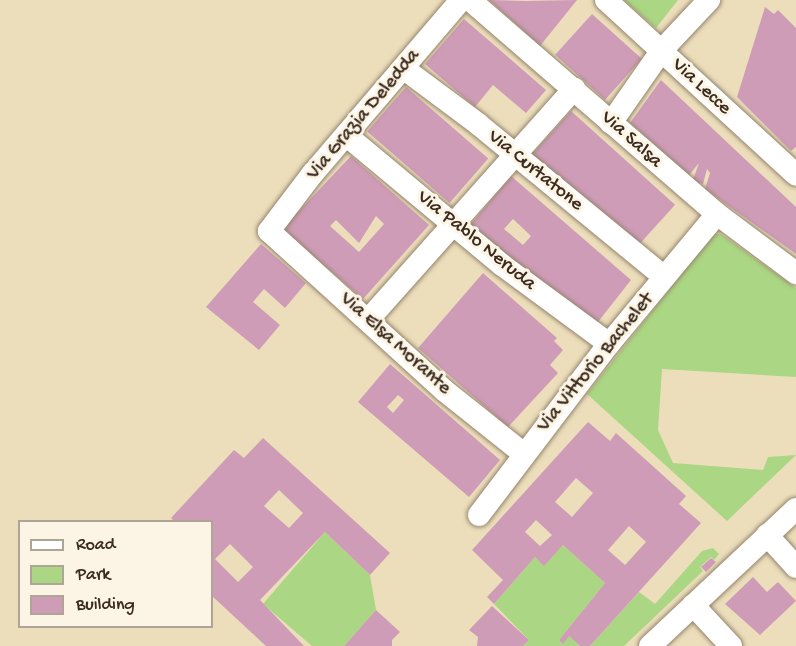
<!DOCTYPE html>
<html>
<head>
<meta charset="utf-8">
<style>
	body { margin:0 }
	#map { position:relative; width:796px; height:646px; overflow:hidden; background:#ecdebb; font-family:"Gochi Hand",sans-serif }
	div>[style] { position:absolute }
	.green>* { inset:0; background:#abd683 }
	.building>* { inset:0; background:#cf9cb8; transform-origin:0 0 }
	.roads { filter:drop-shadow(0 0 2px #94846c) drop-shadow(0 0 2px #94846c) }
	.minor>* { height:22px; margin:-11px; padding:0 11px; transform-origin:11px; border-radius:11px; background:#fff }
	span { translate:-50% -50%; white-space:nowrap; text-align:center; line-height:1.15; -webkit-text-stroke:6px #fcf5e5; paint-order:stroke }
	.street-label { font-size:20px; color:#3b2a1e }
	.legend { position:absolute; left:18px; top:520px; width:195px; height:108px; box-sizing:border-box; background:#fcf5e5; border:2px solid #afa495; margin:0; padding:8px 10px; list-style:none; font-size:18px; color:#3b2a1e }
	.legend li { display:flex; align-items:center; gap:12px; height:30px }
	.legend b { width:30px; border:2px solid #afa495 }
</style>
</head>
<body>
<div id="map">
	<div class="green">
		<div style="clip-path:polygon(624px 0,678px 0,656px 28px)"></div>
		<div style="clip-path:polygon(713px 234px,721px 234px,796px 288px,796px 377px,662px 369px,658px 430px,673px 463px,763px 470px,768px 457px,796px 455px,727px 521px,587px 394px)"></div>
		<div style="clip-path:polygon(325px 532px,370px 575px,376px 610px,344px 646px,312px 646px,263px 604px)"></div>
		<div style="clip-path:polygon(563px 545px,605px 583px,559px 640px,563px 643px,569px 636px,580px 646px,523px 646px,529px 640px,494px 604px,535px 557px,544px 565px)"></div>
		<div style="clip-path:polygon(713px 548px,719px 554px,714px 560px,711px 557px,700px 567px,703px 571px,624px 646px,590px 646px,639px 592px,655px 604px,702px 551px)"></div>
	</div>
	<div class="building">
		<div style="clip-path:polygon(489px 0,525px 1px,577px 0,540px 46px)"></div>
		<div style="clip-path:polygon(765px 7px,774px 14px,778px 10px,796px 28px,796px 147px,791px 151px,737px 97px)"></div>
		<div style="left:592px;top:14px;width:67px;height:55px;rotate:42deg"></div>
		<div style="clip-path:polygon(464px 19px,546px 90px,526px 113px,493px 85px,475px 107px,425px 64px)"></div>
		<div style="clip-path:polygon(661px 80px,796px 207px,796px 254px,705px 189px,710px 173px,707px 169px,703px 184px,693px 180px,699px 163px,689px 175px,630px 123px)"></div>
		<div style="left:406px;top:87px;width:109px;height:59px;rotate:41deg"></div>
		<div style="left:571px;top:111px;width:140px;height:58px;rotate:42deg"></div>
		<div style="clip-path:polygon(evenodd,351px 156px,429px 225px,363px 299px,282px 229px,351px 156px,376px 216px,384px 224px,359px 252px,330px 226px,336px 220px,359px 243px,376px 216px)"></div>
		<div style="clip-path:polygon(evenodd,511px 176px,631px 280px,594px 327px,471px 224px,511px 176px,513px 219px,531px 236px,523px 245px,504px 229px,513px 219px)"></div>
		<div style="clip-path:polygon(261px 244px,306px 283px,285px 308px,264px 289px,253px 302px,280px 325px,259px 350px,206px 307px)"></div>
		<div style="clip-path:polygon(483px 273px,557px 338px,554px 341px,563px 350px,550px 365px,558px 373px,508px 427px,418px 348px)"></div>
		<div style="clip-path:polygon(evenodd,390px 364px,500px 460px,469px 497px,358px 402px,390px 364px,398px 395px,404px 400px,393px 413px,387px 407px,398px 395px)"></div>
		<div style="clip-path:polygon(evenodd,588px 422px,610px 441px,616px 433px,686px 496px,679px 504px,701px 523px,590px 646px,580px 646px,569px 636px,563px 644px,559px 640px,605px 583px,563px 545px,544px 566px,535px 557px,494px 604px,487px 597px,503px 580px,472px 550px,588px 422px,576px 478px,593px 493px,572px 517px,555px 502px,576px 478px,588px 422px,536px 520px,552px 535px,540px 546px,525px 532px,536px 520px,588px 422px,629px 526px,646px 542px,625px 565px,608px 550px,629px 526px)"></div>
		<div style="clip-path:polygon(evenodd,263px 438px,390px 553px,370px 575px,325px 532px,260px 600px,304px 646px,266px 646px,212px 596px,212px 522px,175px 522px,171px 518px,234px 450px,244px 458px,263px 438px,279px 490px,303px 513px,289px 528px,264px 506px,279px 490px,263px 438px,230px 544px,253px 567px,238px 582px,215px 559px,230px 544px)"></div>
		<div style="clip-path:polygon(711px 558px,716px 562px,706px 572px,701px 567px)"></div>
		<div style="clip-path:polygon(753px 577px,767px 592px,778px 582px,796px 601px,760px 635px,725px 604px)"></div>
		<div style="clip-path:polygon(492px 606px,529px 640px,523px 646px,477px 646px,478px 637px,469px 630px)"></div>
		<div style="clip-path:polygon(376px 610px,400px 632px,392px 640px,392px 646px,344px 646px)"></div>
	</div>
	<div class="roads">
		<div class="minor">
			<div style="left:461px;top:0;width:228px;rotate:130.5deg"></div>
			<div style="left:313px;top:173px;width:73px;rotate:127.2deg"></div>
			<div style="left:269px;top:231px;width:238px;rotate:42.3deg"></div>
			<div style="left:445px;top:391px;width:101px;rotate:38.6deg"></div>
			<div style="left:470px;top:0;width:327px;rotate:40.9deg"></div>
			<div style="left:717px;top:214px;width:99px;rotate:36.8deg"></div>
			<div style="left:606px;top:0;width:258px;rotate:42.6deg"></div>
			<div style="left:403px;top:68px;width:94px;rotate:36.7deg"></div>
			<div style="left:478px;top:124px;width:241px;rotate:39.4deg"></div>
			<div style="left:611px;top:123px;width:89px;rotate:-55.1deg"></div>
			<div style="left:662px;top:50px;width:69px;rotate:-46.8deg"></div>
			<div style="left:346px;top:135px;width:203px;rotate:39.8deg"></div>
			<div style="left:502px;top:265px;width:133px;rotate:36.4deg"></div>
			<div style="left:368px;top:320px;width:310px;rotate:-48.3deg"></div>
			<div style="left:479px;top:515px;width:215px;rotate:-52.8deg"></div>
			<div style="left:609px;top:344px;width:169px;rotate:-50.3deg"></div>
			<div style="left:767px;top:535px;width:43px;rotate:47.8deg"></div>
			<div style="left:693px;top:605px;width:56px;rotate:47.2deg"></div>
			<div style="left:650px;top:646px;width:200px;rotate:-43.2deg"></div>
		</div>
	</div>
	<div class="street-label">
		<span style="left:701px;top:87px;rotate:43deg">Via Lecce</span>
		<span style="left:364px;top:115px;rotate:-50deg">Via Grazia Deledda</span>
		<span style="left:631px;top:140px;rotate:42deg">Via Salsa</span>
		<span style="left:535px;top:171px;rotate:39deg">Via Curtatone</span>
		<span style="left:476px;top:241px;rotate:39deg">Via Pablo Neruda</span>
		<span style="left:395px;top:344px;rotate:42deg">Via Elsa Morante</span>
		<span style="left:596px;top:363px;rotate:-51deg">Via Vittorio Bachelet</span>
	</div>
	<ul class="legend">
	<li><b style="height:8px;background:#fff"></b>Road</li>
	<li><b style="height:16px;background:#abd683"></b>Park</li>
	<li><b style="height:16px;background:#cf9cb8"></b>Building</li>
	</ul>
</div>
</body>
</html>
